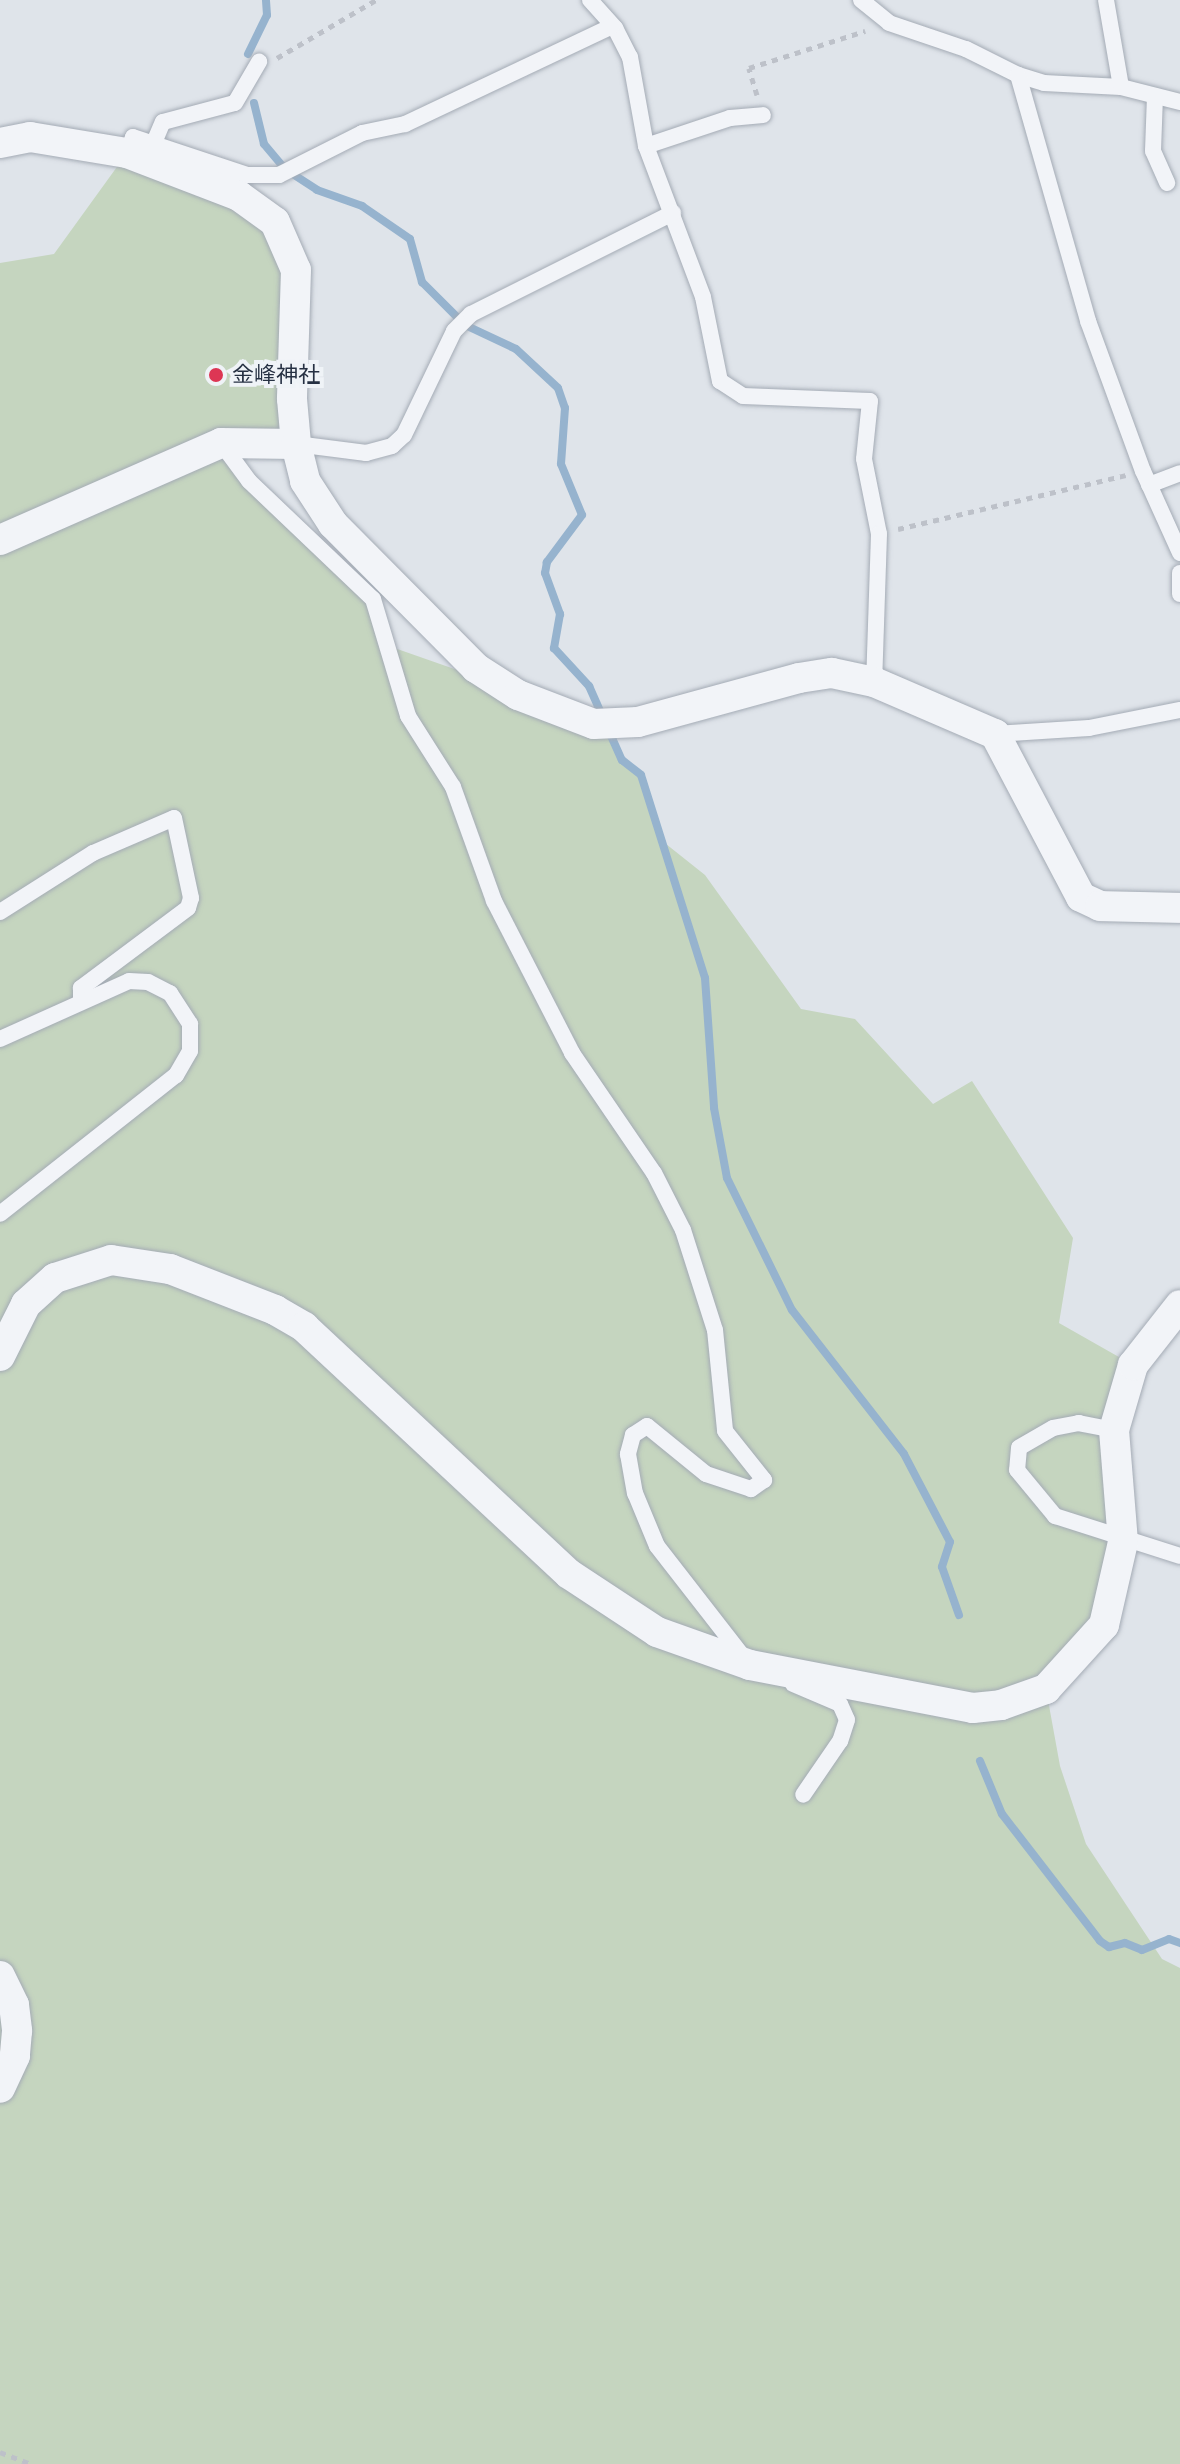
<!DOCTYPE html>
<html>
<head>
<meta charset="utf-8">
<style>
	body { margin:0 }
	#map { position:relative; width:1180px; height:2464px; overflow:hidden; background:#dfe4ea; font-family:"PT Sans","Noto Sans JP",sans-serif }
	div>[style] { position:absolute }
	.green>* { inset:0; background:#c5d5bf }
	.stream>* { height:8px; margin:-4px; padding:0 4px; transform-origin:4px; border-radius:4px; background:#96b3ce }
	.path>* { height:5px; margin-top:-2.5px; transform-origin:0; background:repeating-linear-gradient(90deg,#bdc1c9 0 6px,transparent 0 12px) }
	.roads { filter:drop-shadow(0 0 2px #a4abb5) drop-shadow(0 0 2px #a4abb5) }
	.service>* { height:16px; margin:-8px; padding:0 8px; transform-origin:8px; border-radius:8px; background:#f2f4f8 }
	.minor>* { height:30px; margin:-15px; padding:0 15px; transform-origin:15px; border-radius:15px; background:#f2f4f8 }
	.dots>* { width:22px; height:22px; translate:-50% -50%; box-sizing:border-box; border:4px solid #eff3f7; border-radius:50% }
	span { translate:-50% -50%; white-space:nowrap; text-align:center; line-height:1.15; -webkit-text-stroke:8px #eff3f7; paint-order:stroke }
	.poi-label { font-size:22px; color:#263143 }
	.left { translate:0 -50%; text-align:left }
</style>
</head>
<body>
<div id="map">
	<div class="green">
		<div style="clip-path:polygon(127px 153px,194px 177px,289px 245px,296px 444px,222px 443px,373px 599px,383px 644px,605px 722px,622px 760px,641px 775px,666px 844px,705px 875px,801px 1009px,855px 1019px,933px 1104px,972px 1081px,1073px 1238px,1059px 1323px,1133px 1365px,1104px 1625px,1046px 1689px,1060px 1766px,1086px 1844px,1162px 1959px,1180px 1968px,1180px 2464px,0 2464px,0 263px,54px 254px)"></div>
	</div>
	<div class="stream">
		<div style="left:248px;top:54px;width:43px;rotate:-64deg"></div>
		<div style="left:267px;top:15px;width:15px;rotate:-94deg"></div>
		<div style="left:254px;top:103px;width:42px;rotate:76.3deg"></div>
		<div style="left:264px;top:144px;width:33px;rotate:50deg"></div>
		<div style="left:285px;top:169px;width:38px;rotate:33deg"></div>
		<div style="left:317px;top:190px;width:48px;rotate:19.6deg"></div>
		<div style="left:362px;top:206px;width:58px;rotate:34.5deg"></div>
		<div style="left:410px;top:239px;width:45px;rotate:74.4deg"></div>
		<div style="left:422px;top:282px;width:61px;rotate:45deg"></div>
		<div style="left:465px;top:325px;width:56px;rotate:25.2deg"></div>
		<div style="left:516px;top:349px;width:57px;rotate:42.9deg"></div>
		<div style="left:558px;top:388px;width:21px;rotate:71deg"></div>
		<div style="left:565px;top:408px;width:56px;rotate:94.1deg"></div>
		<div style="left:561px;top:464px;width:55px;rotate:67.6deg"></div>
		<div style="left:582px;top:515px;width:59px;rotate:126.7deg"></div>
		<div style="left:547px;top:562px;width:11px;rotate:100deg"></div>
		<div style="left:545px;top:573px;width:44px;rotate:69.9deg"></div>
		<div style="left:560px;top:614px;width:35px;rotate:100deg"></div>
		<div style="left:554px;top:648px;width:52px;rotate:47.4deg"></div>
		<div style="left:589px;top:686px;width:34px;rotate:66deg"></div>
		<div style="left:608px;top:729px;width:34px;rotate:66deg"></div>
		<div style="left:622px;top:760px;width:24px;rotate:38deg"></div>
		<div style="left:641px;top:775px;width:213px;rotate:72.5deg"></div>
		<div style="left:705px;top:978px;width:130px;rotate:86deg"></div>
		<div style="left:714px;top:1108px;width:71px;rotate:79.5deg"></div>
		<div style="left:727px;top:1178px;width:147px;rotate:63.8deg"></div>
		<div style="left:792px;top:1310px;width:182px;rotate:52.1deg"></div>
		<div style="left:904px;top:1454px;width:99px;rotate:62.4deg"></div>
		<div style="left:950px;top:1542px;width:26px;rotate:108deg"></div>
		<div style="left:942px;top:1567px;width:51px;rotate:70.5deg"></div>
		<div style="left:980px;top:1761px;width:57px;rotate:67.5deg"></div>
		<div style="left:1002px;top:1814px;width:160px;rotate:52.3deg"></div>
		<div style="left:1100px;top:1941px;width:11px;rotate:34deg"></div>
		<div style="left:1109px;top:1947px;width:16px;rotate:-14deg"></div>
		<div style="left:1125px;top:1943px;width:18px;rotate:22deg"></div>
		<div style="left:1142px;top:1950px;width:29px;rotate:-22deg"></div>
		<div style="left:1169px;top:1939px;width:12px;rotate:20deg"></div>
	</div>
	<div class="path">
		<div style="left:277px;top:58px;width:115px;rotate:-30.4deg"></div>
		<div style="left:757px;top:95px;width:28px;rotate:-107deg"></div>
		<div style="left:749px;top:68px;width:122px;rotate:-17.7deg"></div>
		<div style="left:898px;top:529px;width:234px;rotate:-13.3deg"></div>
		<div style="left:0;top:2452px;width:33px;rotate:21deg"></div>
	</div>
	<div class="roads">
		<div class="service">
			<div style="left:590px;top:0;width:38px;rotate:48deg"></div>
			<div style="left:615px;top:28px;width:33px;rotate:63deg"></div>
			<div style="left:630px;top:57px;width:90px;rotate:79.8deg"></div>
			<div style="left:646px;top:146px;width:161px;rotate:69.3deg"></div>
			<div style="left:703px;top:297px;width:86px;rotate:78.6deg"></div>
			<div style="left:720px;top:381px;width:27px;rotate:33deg"></div>
			<div style="left:743px;top:396px;width:127px;rotate:2.3deg"></div>
			<div style="left:870px;top:401px;width:58px;rotate:95.9deg"></div>
			<div style="left:864px;top:459px;width:76px;rotate:78.7deg"></div>
			<div style="left:879px;top:534px;width:148px;rotate:91.9deg"></div>
			<div style="left:861px;top:0;width:36px;rotate:39deg"></div>
			<div style="left:889px;top:23px;width:81px;rotate:18.7deg"></div>
			<div style="left:966px;top:49px;width:58px;rotate:26.6deg"></div>
			<div style="left:1018px;top:75px;width:27px;rotate:17deg"></div>
			<div style="left:1044px;top:83px;width:77px;rotate:3deg"></div>
			<div style="left:1121px;top:87px;width:61px;rotate:14.3deg"></div>
			<div style="left:1106px;top:0;width:88px;rotate:80.2deg"></div>
			<div style="left:1018px;top:75px;width:256px;rotate:74.1deg"></div>
			<div style="left:1088px;top:321px;width:160px;rotate:69.9deg"></div>
			<div style="left:1143px;top:471px;width:90px;rotate:65.7deg"></div>
			<div style="left:1155px;top:96px;width:55px;rotate:92.1deg"></div>
			<div style="left:1153px;top:151px;width:35px;rotate:66deg"></div>
			<div style="left:153px;top:145px;width:25px;rotate:-67deg"></div>
			<div style="left:163px;top:122px;width:74px;rotate:-14.8deg"></div>
			<div style="left:235px;top:103px;width:48px;rotate:-59.7deg"></div>
			<div style="left:646px;top:146px;width:89px;rotate:-18.4deg"></div>
			<div style="left:730px;top:118px;width:33px;rotate:-5deg"></div>
			<div style="left:127px;top:153px;width:17px;rotate:-69deg"></div>
			<div style="left:133px;top:137px;width:120px;rotate:18.4deg"></div>
			<div style="left:247px;top:175px;width:32px"></div>
			<div style="left:279px;top:175px;width:93px;rotate:-26.8deg"></div>
			<div style="left:362px;top:133px;width:44px;rotate:-11.8deg"></div>
			<div style="left:405px;top:124px;width:229px;rotate:-25.3deg"></div>
			<div style="left:221px;top:443px;width:47px;rotate:53.6deg"></div>
			<div style="left:249px;top:481px;width:171px;rotate:43.6deg"></div>
			<div style="left:373px;top:599px;width:122px;rotate:73.3deg"></div>
			<div style="left:408px;top:716px;width:84px;rotate:57.6deg"></div>
			<div style="left:453px;top:787px;width:121px;rotate:70.2deg"></div>
			<div style="left:494px;top:901px;width:171px;rotate:62.8deg"></div>
			<div style="left:572px;top:1053px;width:145px;rotate:55.7deg"></div>
			<div style="left:654px;top:1173px;width:64px;rotate:63deg"></div>
			<div style="left:683px;top:1230px;width:105px;rotate:72.3deg"></div>
			<div style="left:715px;top:1330px;width:101px;rotate:84.3deg"></div>
			<div style="left:725px;top:1431px;width:63px;rotate:51.5deg"></div>
			<div style="left:764px;top:1480px;width:16px;rotate:145deg"></div>
			<div style="left:751px;top:1489px;width:47px;rotate:-161.6deg"></div>
			<div style="left:706px;top:1474px;width:76px;rotate:-140.9deg"></div>
			<div style="left:647px;top:1426px;width:17px;rotate:147deg"></div>
			<div style="left:633px;top:1435px;width:20px;rotate:105deg"></div>
			<div style="left:628px;top:1454px;width:40px;rotate:80deg"></div>
			<div style="left:635px;top:1493px;width:57px;rotate:67.5deg"></div>
			<div style="left:657px;top:1546px;width:143px;rotate:52.1deg"></div>
			<div style="left:296px;top:444px;width:71px;rotate:7.3deg"></div>
			<div style="left:366px;top:453px;width:27px;rotate:-15deg"></div>
			<div style="left:392px;top:446px;width:16px;rotate:-43deg"></div>
			<div style="left:404px;top:435px;width:115px;rotate:-64.3deg"></div>
			<div style="left:454px;top:331px;width:24px;rotate:-45deg"></div>
			<div style="left:471px;top:314px;width:226px;rotate:-26.6deg"></div>
			<div style="left:1149px;top:485px;width:33px;rotate:-21deg"></div>
			<div style="left:1180px;top:573px;width:21px;rotate:90deg"></div>
			<div style="left:995px;top:734px;width:94px;rotate:-3.7deg"></div>
			<div style="left:1089px;top:728px;width:93px;rotate:-11.2deg"></div>
			<div style="left:0;top:912px;width:110px;rotate:-32.4deg"></div>
			<div style="left:93px;top:853px;width:88px;rotate:-23.4deg"></div>
			<div style="left:174px;top:818px;width:82px;rotate:78deg"></div>
			<div style="left:191px;top:898px;width:10px;rotate:107deg"></div>
			<div style="left:188px;top:908px;width:134px;rotate:143.2deg"></div>
			<div style="left:81px;top:988px;width:12px;rotate:90deg"></div>
			<div style="left:0;top:1039px;width:141px;rotate:-24.2deg"></div>
			<div style="left:129px;top:981px;width:19px;rotate:3deg"></div>
			<div style="left:148px;top:982px;width:25px;rotate:27deg"></div>
			<div style="left:170px;top:993px;width:37px;rotate:57deg"></div>
			<div style="left:190px;top:1024px;width:27px;rotate:90deg"></div>
			<div style="left:190px;top:1051px;width:28px;rotate:120deg"></div>
			<div style="left:176px;top:1075px;width:224px;rotate:141.7deg"></div>
			<div style="left:1114px;top:1430px;width:36px;rotate:-169deg"></div>
			<div style="left:1079px;top:1423px;width:26px;rotate:169deg"></div>
			<div style="left:1053px;top:1428px;width:39px;rotate:150deg"></div>
			<div style="left:1019px;top:1448px;width:22px;rotate:95deg"></div>
			<div style="left:1017px;top:1470px;width:60px;rotate:50.4deg"></div>
			<div style="left:1055px;top:1516px;width:131px;rotate:17.7deg"></div>
			<div style="left:793px;top:1684px;width:51px;rotate:23.1deg"></div>
			<div style="left:840px;top:1704px;width:17px;rotate:66deg"></div>
			<div style="left:847px;top:1720px;width:22px;rotate:108deg"></div>
			<div style="left:840px;top:1741px;width:65px;rotate:124.4deg"></div>
		</div>
		<div class="minor">
			<div style="left:0;top:143px;width:31px;rotate:-11deg"></div>
			<div style="left:30px;top:137px;width:98px;rotate:9.4deg"></div>
			<div style="left:127px;top:153px;width:120px;rotate:21deg"></div>
			<div style="left:239px;top:196px;width:44px;rotate:35.8deg"></div>
			<div style="left:275px;top:222px;width:52px;rotate:66.4deg"></div>
			<div style="left:296px;top:270px;width:129px;rotate:91.8deg"></div>
			<div style="left:292px;top:399px;width:45px;rotate:84.9deg"></div>
			<div style="left:0;top:540px;width:241px;rotate:-23.7deg"></div>
			<div style="left:221px;top:443px;width:75px;rotate:0.8deg"></div>
			<div style="left:296px;top:444px;width:38px;rotate:76deg"></div>
			<div style="left:305px;top:481px;width:51px;rotate:56.9deg"></div>
			<div style="left:333px;top:524px;width:203px;rotate:45.2deg"></div>
			<div style="left:476px;top:668px;width:50px;rotate:32.7deg"></div>
			<div style="left:518px;top:695px;width:81px;rotate:20.9deg"></div>
			<div style="left:594px;top:724px;width:44px;rotate:-2.6deg"></div>
			<div style="left:638px;top:722px;width:167px;rotate:-15.3deg"></div>
			<div style="left:799px;top:678px;width:33px;rotate:-9deg"></div>
			<div style="left:832px;top:673px;width:43px;rotate:12.1deg"></div>
			<div style="left:874px;top:682px;width:132px;rotate:23.3deg"></div>
			<div style="left:995px;top:734px;width:184px;rotate:62.2deg"></div>
			<div style="left:1081px;top:897px;width:21px;rotate:25deg"></div>
			<div style="left:1100px;top:906px;width:80px;rotate:1.4deg"></div>
			<div style="left:0;top:1356px;width:58px;rotate:-63.4deg"></div>
			<div style="left:26px;top:1304px;width:39px;rotate:-42deg"></div>
			<div style="left:55px;top:1278px;width:59px;rotate:-17.8deg"></div>
			<div style="left:111px;top:1260px;width:60px;rotate:8.7deg"></div>
			<div style="left:170px;top:1269px;width:113px;rotate:21.3deg"></div>
			<div style="left:275px;top:1310px;width:34px;rotate:30deg"></div>
			<div style="left:304px;top:1327px;width:362px;rotate:43deg"></div>
			<div style="left:569px;top:1574px;width:105px;rotate:33.4deg"></div>
			<div style="left:657px;top:1632px;width:99px;rotate:19.5deg"></div>
			<div style="left:750px;top:1665px;width:227px;rotate:10.9deg"></div>
			<div style="left:973px;top:1708px;width:28px;rotate:-6deg"></div>
			<div style="left:1001px;top:1705px;width:48px;rotate:-19.6deg"></div>
			<div style="left:1046px;top:1689px;width:86px;rotate:-47.8deg"></div>
			<div style="left:1104px;top:1625px;width:85px;rotate:-77.1deg"></div>
			<div style="left:1123px;top:1542px;width:112px;rotate:-94.6deg"></div>
			<div style="left:1114px;top:1430px;width:68px;rotate:-73.7deg"></div>
			<div style="left:1133px;top:1365px;width:76px;rotate:-51.9deg"></div>
			<div style="left:0;top:1976px;width:32px;rotate:64deg"></div>
			<div style="left:14px;top:2005px;width:26px;rotate:83deg"></div>
			<div style="left:17px;top:2031px;width:25px;rotate:95deg"></div>
			<div style="left:15px;top:2056px;width:35px;rotate:115deg"></div>
		</div>
	</div>
	<div class="dots">
		<div style="left:216px;top:375px;background:#dd3654"></div>
	</div>
	<div class="poi-label">
		<span class="left" style="left:232px;top:375px">金峰神社</span>
	</div>
</div>
</body>
</html>
